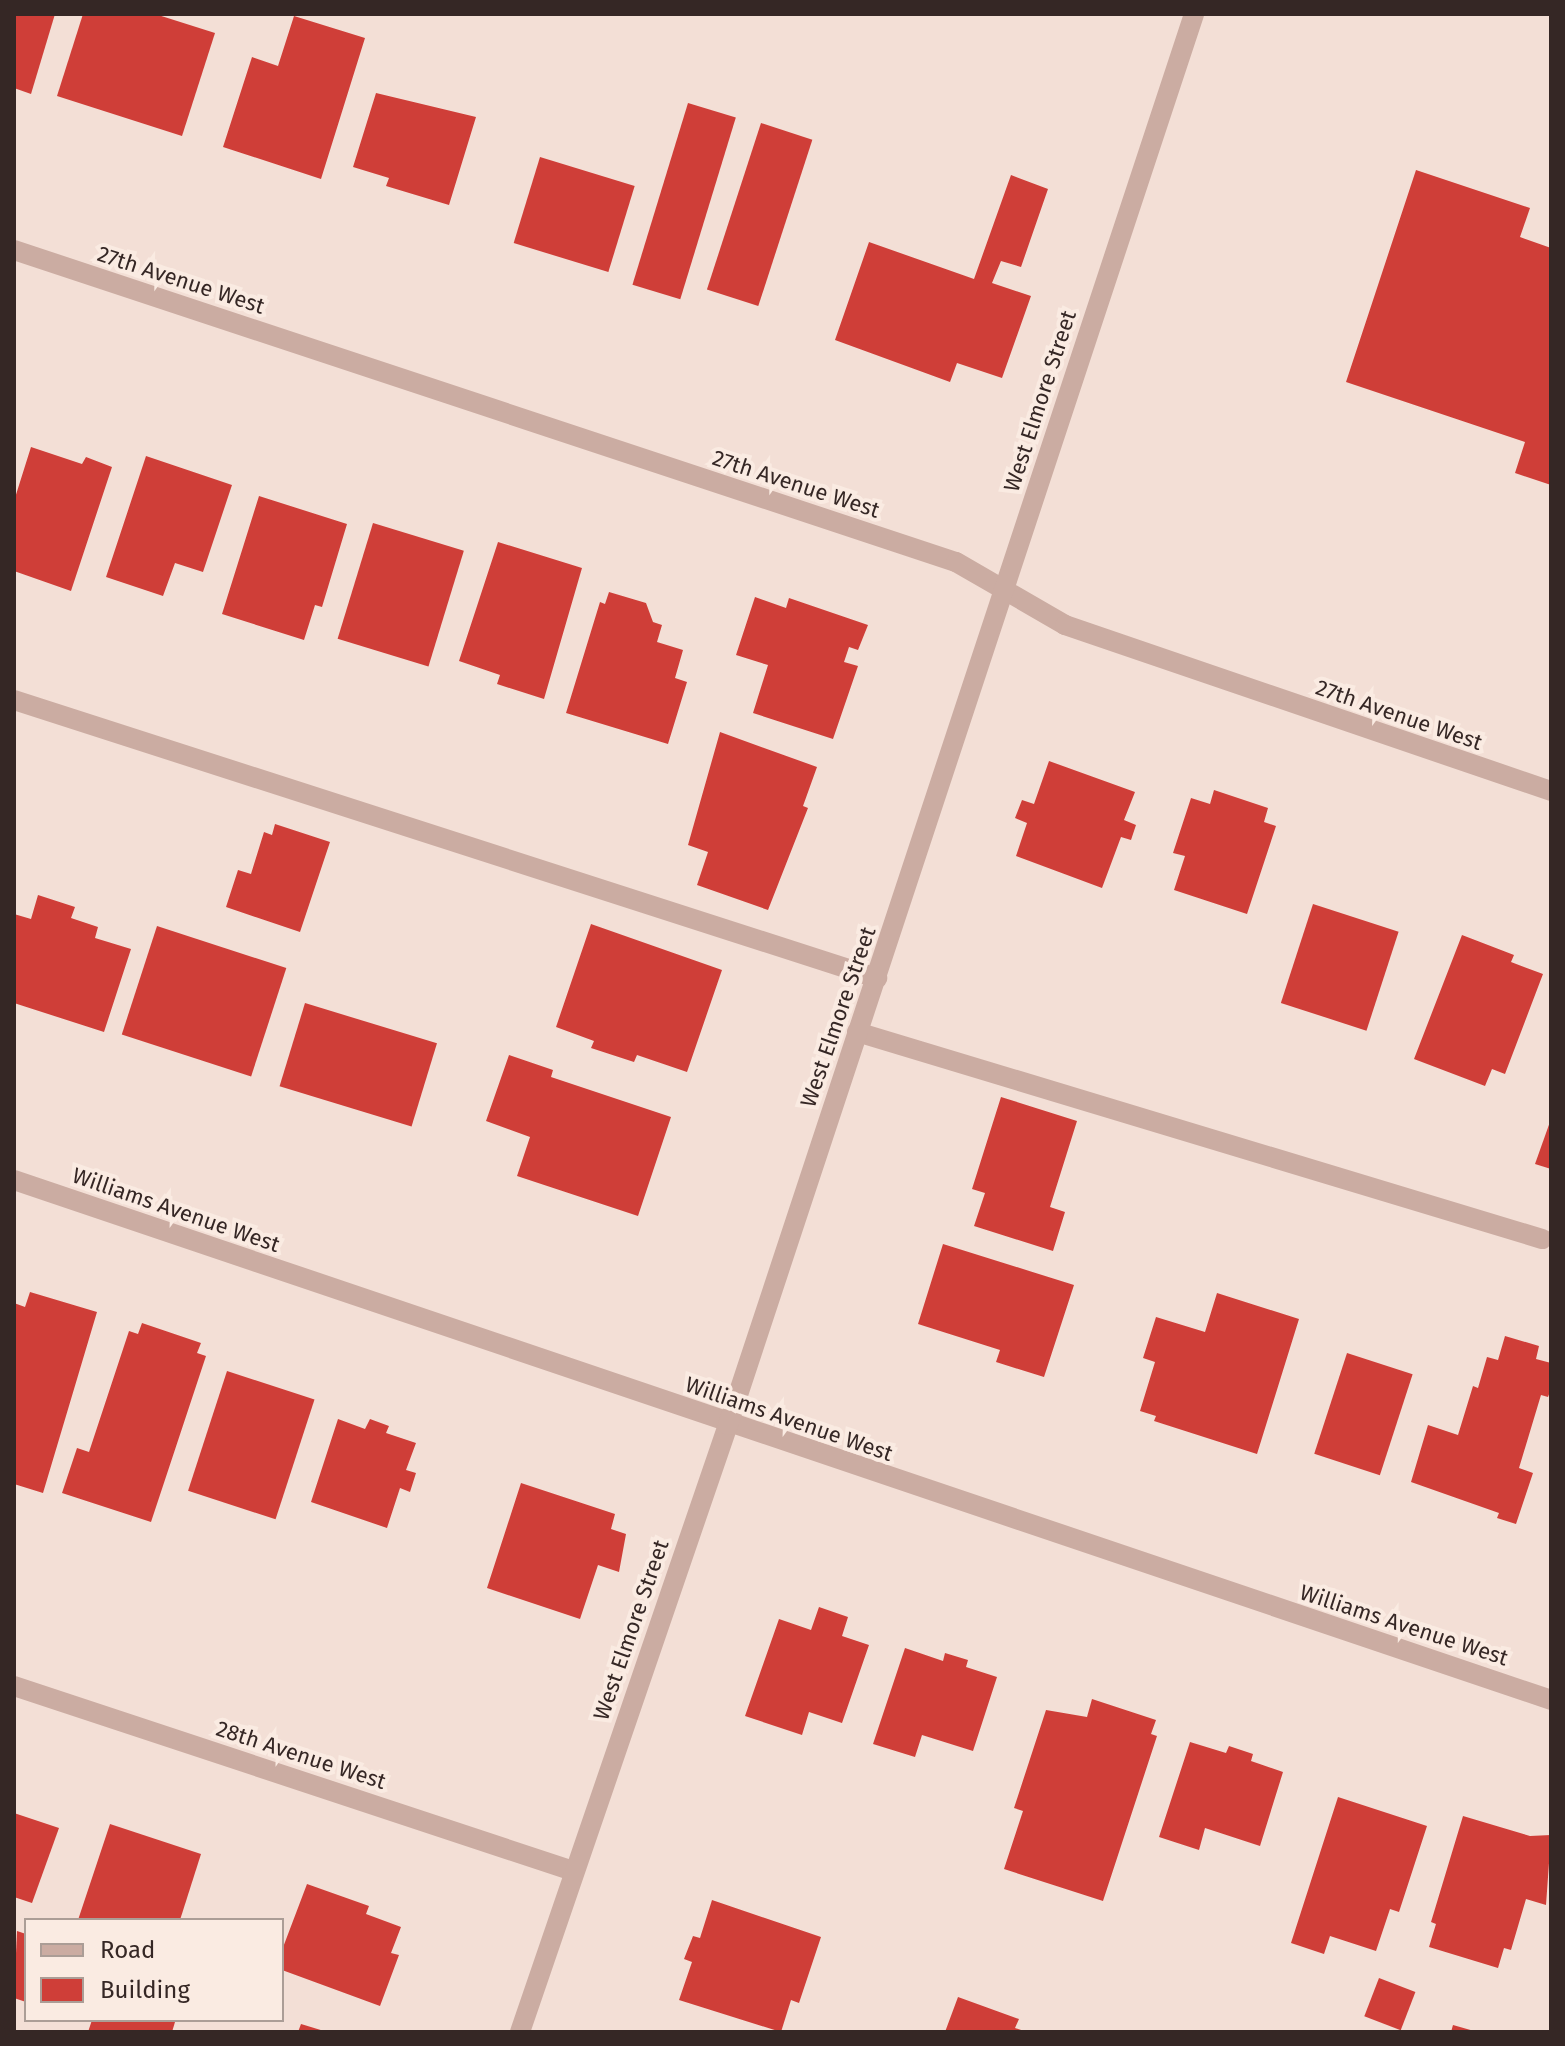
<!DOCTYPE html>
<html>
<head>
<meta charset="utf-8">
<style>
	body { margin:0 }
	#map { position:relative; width:1565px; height:2046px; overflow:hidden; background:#f3dfd6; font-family:"Fira Sans",sans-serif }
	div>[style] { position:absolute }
	.building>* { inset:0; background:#cf3e38; transform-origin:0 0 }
	.service>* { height:20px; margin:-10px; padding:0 10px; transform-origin:10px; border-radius:10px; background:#cbaca2 }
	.minor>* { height:20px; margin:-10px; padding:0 10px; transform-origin:10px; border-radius:10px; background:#cbaca2 }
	span { translate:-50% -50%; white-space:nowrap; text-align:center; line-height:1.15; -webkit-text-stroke:8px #faebe2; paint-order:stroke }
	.street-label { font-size:22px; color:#352725 }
	.frame { position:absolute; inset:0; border:16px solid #352725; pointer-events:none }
	.legend { position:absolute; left:24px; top:1918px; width:260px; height:104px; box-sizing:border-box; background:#faebe2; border:2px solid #ab9d96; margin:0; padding:10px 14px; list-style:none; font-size:24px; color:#352725 }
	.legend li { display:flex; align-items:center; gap:16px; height:40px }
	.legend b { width:40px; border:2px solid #ab9d96 }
</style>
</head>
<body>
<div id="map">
	<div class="building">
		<div style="clip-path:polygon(14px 14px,55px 14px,31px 94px,14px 88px)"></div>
		<div style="clip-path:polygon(83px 14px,155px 14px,215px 33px,182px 136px,57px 96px)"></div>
		<div style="clip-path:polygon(294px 16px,365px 38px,321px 179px,223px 147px,252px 57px,278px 66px)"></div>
		<div style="clip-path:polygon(376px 93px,476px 117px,449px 205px,386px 186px,389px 178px,353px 167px)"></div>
		<div style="left:688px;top:103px;width:50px;height:190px;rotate:17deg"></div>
		<div style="left:761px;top:123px;width:54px;height:175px;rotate:18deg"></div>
		<div style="left:540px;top:157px;width:99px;height:90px;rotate:17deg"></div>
		<div style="clip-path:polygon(1416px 170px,1530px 208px,1520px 237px,1551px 248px,1551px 485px,1515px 473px,1525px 442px,1346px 382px)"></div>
		<div style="clip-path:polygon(1011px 175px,1048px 189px,1021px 267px,1001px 261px,992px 283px,1031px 296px,1002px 378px,957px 363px,950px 382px,835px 340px,869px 242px,974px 279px)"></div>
		<div style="clip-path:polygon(31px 447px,82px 464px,86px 457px,112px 467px,71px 591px,14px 571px,14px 501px)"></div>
		<div style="clip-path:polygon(146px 456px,232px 485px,203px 572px,175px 563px,163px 596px,106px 577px)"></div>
		<div style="clip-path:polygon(259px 496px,347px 524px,322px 607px,315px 605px,304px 640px,222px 614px)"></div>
		<div style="left:373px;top:523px;width:95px;height:121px;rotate:17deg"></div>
		<div style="clip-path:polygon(498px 542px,582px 568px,544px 699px,497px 684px,500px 675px,459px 661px)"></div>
		<div style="clip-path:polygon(609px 592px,646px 603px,653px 622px,662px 625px,657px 642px,683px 650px,675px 678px,687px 682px,668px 744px,566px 713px,600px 602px,605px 604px)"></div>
		<div style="clip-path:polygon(755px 597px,786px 608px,789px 598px,868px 625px,858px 650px,849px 647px,844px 662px,858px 666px,833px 739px,753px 713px,768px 665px,736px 655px)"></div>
		<div style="clip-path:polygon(720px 732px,817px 767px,803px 806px,808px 808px,768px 910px,697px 885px,708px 852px,688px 845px)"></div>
		<div style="clip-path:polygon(1049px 761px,1135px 792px,1124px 820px,1136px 825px,1131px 840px,1121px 837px,1102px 888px,1016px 856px,1027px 823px,1015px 818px,1022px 800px,1034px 804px)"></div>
		<div style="clip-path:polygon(1214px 790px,1268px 808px,1264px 822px,1276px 826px,1247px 914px,1174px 890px,1185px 856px,1173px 853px,1191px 798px,1210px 804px)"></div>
		<div style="clip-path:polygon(275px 824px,330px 842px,300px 932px,226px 907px,238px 870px,251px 874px,264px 832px,272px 835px)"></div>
		<div style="clip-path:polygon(38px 895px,75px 907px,71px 918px,98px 927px,95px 938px,131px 949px,104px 1032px,14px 1003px,14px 914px,31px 919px)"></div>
		<div style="left:1313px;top:904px;width:90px;height:104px;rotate:18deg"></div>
		<div style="clip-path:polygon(591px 924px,722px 970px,687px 1072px,637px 1055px,634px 1062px,591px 1048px,594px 1041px,556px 1027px)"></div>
		<div style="left:157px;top:926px;width:136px;height:114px;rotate:18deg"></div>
		<div style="clip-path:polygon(1462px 935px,1514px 955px,1511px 962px,1543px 974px,1505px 1074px,1492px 1069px,1485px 1086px,1414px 1059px)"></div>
		<div style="left:305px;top:1003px;width:138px;height:87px;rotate:17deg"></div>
		<div style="clip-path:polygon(509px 1055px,553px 1070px,551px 1077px,671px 1117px,638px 1216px,517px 1176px,530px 1137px,486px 1121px)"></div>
		<div style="clip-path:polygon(1001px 1097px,1077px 1121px,1050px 1207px,1065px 1212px,1053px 1251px,974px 1226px,985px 1193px,972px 1189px)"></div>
		<div style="clip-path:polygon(1551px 1119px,1551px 1169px,1535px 1164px)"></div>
		<div style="clip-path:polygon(943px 1244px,1074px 1285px,1044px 1377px,996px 1362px,1000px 1350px,918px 1324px)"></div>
		<div style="clip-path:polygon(30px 1292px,97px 1312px,43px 1493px,14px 1484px,14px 1303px,25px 1307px)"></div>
		<div style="clip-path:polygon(1217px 1293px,1299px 1319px,1257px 1454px,1154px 1421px,1156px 1416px,1140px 1411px,1155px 1362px,1143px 1358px,1156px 1317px,1205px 1332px)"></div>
		<div style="clip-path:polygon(142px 1323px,201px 1343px,197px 1353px,206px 1356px,151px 1522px,62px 1493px,77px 1448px,89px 1452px,129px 1331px,138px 1334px)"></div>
		<div style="clip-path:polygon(1505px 1336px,1539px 1346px,1536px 1359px,1551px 1363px,1551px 1389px,1548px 1397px,1541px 1395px,1519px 1468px,1533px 1473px,1516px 1524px,1497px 1518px,1499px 1513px,1411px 1482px,1428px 1425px,1458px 1435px,1473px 1386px,1478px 1388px,1487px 1357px,1498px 1360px)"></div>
		<div style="left:1347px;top:1353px;width:69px;height:106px;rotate:18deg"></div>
		<div style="left:227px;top:1371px;width:92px;height:126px;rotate:18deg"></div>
		<div style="clip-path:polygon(338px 1419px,365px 1429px,370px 1419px,389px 1426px,386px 1433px,416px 1443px,406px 1470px,416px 1473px,410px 1492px,400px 1488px,387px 1528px,311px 1502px)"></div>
		<div style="clip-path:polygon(521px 1483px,615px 1514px,611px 1529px,626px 1534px,619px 1572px,598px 1565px,580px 1619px,487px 1588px)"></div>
		<div style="clip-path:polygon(819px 1607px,848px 1617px,842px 1636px,869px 1645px,842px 1723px,809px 1712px,802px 1735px,745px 1716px,779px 1619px,811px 1630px)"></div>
		<div style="clip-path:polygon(905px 1648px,943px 1661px,945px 1653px,968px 1660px,966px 1667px,997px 1677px,973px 1751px,922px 1735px,915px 1757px,873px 1744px)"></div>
		<div style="clip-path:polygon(1092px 1699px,1156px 1720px,1151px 1734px,1157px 1736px,1103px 1901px,1004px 1869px,1023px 1811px,1014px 1808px,1046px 1710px,1087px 1717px)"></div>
		<div style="clip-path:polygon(1190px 1742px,1226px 1753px,1229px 1746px,1253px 1754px,1251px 1761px,1283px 1772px,1260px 1846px,1205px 1828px,1199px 1850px,1159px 1837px)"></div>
		<div style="clip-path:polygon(1338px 1797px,1427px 1826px,1399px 1912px,1390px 1909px,1376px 1951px,1330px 1936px,1324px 1954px,1291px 1943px)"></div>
		<div style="clip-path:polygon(14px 1813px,59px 1828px,32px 1903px,14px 1897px)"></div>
		<div style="clip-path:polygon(1463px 1816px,1530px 1836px,1551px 1835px,1546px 1905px,1526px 1899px,1511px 1950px,1504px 1948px,1498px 1968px,1429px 1947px,1436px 1924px,1431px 1922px)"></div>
		<div style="clip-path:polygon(110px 1824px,201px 1854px,180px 1920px,78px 1920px)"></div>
		<div style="clip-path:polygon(307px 1884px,369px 1906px,366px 1914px,401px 1927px,391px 1953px,399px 1955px,380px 2006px,282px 1970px,282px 1950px)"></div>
		<div style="clip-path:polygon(712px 1900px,821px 1937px,799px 2003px,791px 2000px,781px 2032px,679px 2000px,692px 1962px,684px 1959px,693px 1936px,700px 1938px)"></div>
		<div style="clip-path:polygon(17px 1931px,26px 1934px,26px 2002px,14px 1998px)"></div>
		<div style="left:1379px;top:1978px;width:39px;height:41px;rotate:21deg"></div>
		<div style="clip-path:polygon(958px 1997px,1019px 2019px,1015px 2028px,1027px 2032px,945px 2032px)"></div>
		<div style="clip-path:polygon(92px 2020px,169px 2020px,175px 2022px,172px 2032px,88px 2032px)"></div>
		<div style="clip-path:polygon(301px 2024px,324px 2031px,324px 2032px,298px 2032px)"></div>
		<div style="clip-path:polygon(1453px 2025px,1474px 2031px,1474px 2032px,1451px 2032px)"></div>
	</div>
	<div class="service">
		<div style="left:14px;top:700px;width:907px;rotate:17.86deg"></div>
		<div style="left:857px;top:1032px;width:716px;rotate:16.81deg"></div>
	</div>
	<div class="minor">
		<div style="left:14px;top:250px;width:992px;rotate:18.33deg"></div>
		<div style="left:956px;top:562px;width:126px;rotate:30deg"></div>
		<div style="left:1065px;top:625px;width:514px;rotate:18.86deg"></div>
		<div style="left:14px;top:1180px;width:1623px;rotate:18.69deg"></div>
		<div style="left:14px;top:1686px;width:589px;rotate:18.31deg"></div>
		<div style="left:520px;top:2032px;width:642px;rotate:-71.09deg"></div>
		<div style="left:728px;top:1425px;width:1486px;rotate:-71.72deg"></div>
	</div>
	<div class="street-label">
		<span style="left:181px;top:280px;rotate:18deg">27th Avenue West</span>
		<span style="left:1040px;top:401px;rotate:-72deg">West Elmore Street</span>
		<span style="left:796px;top:484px;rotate:18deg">27th Avenue West</span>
		<span style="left:1399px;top:715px;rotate:19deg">27th Avenue West</span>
		<span style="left:838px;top:1017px;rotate:-71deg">West Elmore Street</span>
		<span style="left:176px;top:1210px;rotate:19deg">Williams Avenue West</span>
		<span style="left:789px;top:1419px;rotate:19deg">Williams Avenue West</span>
		<span style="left:1404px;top:1625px;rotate:18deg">Williams Avenue West</span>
		<span style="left:631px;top:1630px;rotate:-71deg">West Elmore Street</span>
		<span style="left:301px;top:1755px;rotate:18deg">28th Avenue West</span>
	</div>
	<div class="frame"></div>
	<ul class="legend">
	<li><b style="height:10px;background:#cbaca2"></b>Road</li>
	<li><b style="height:22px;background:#cf3e38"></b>Building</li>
	</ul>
</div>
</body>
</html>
